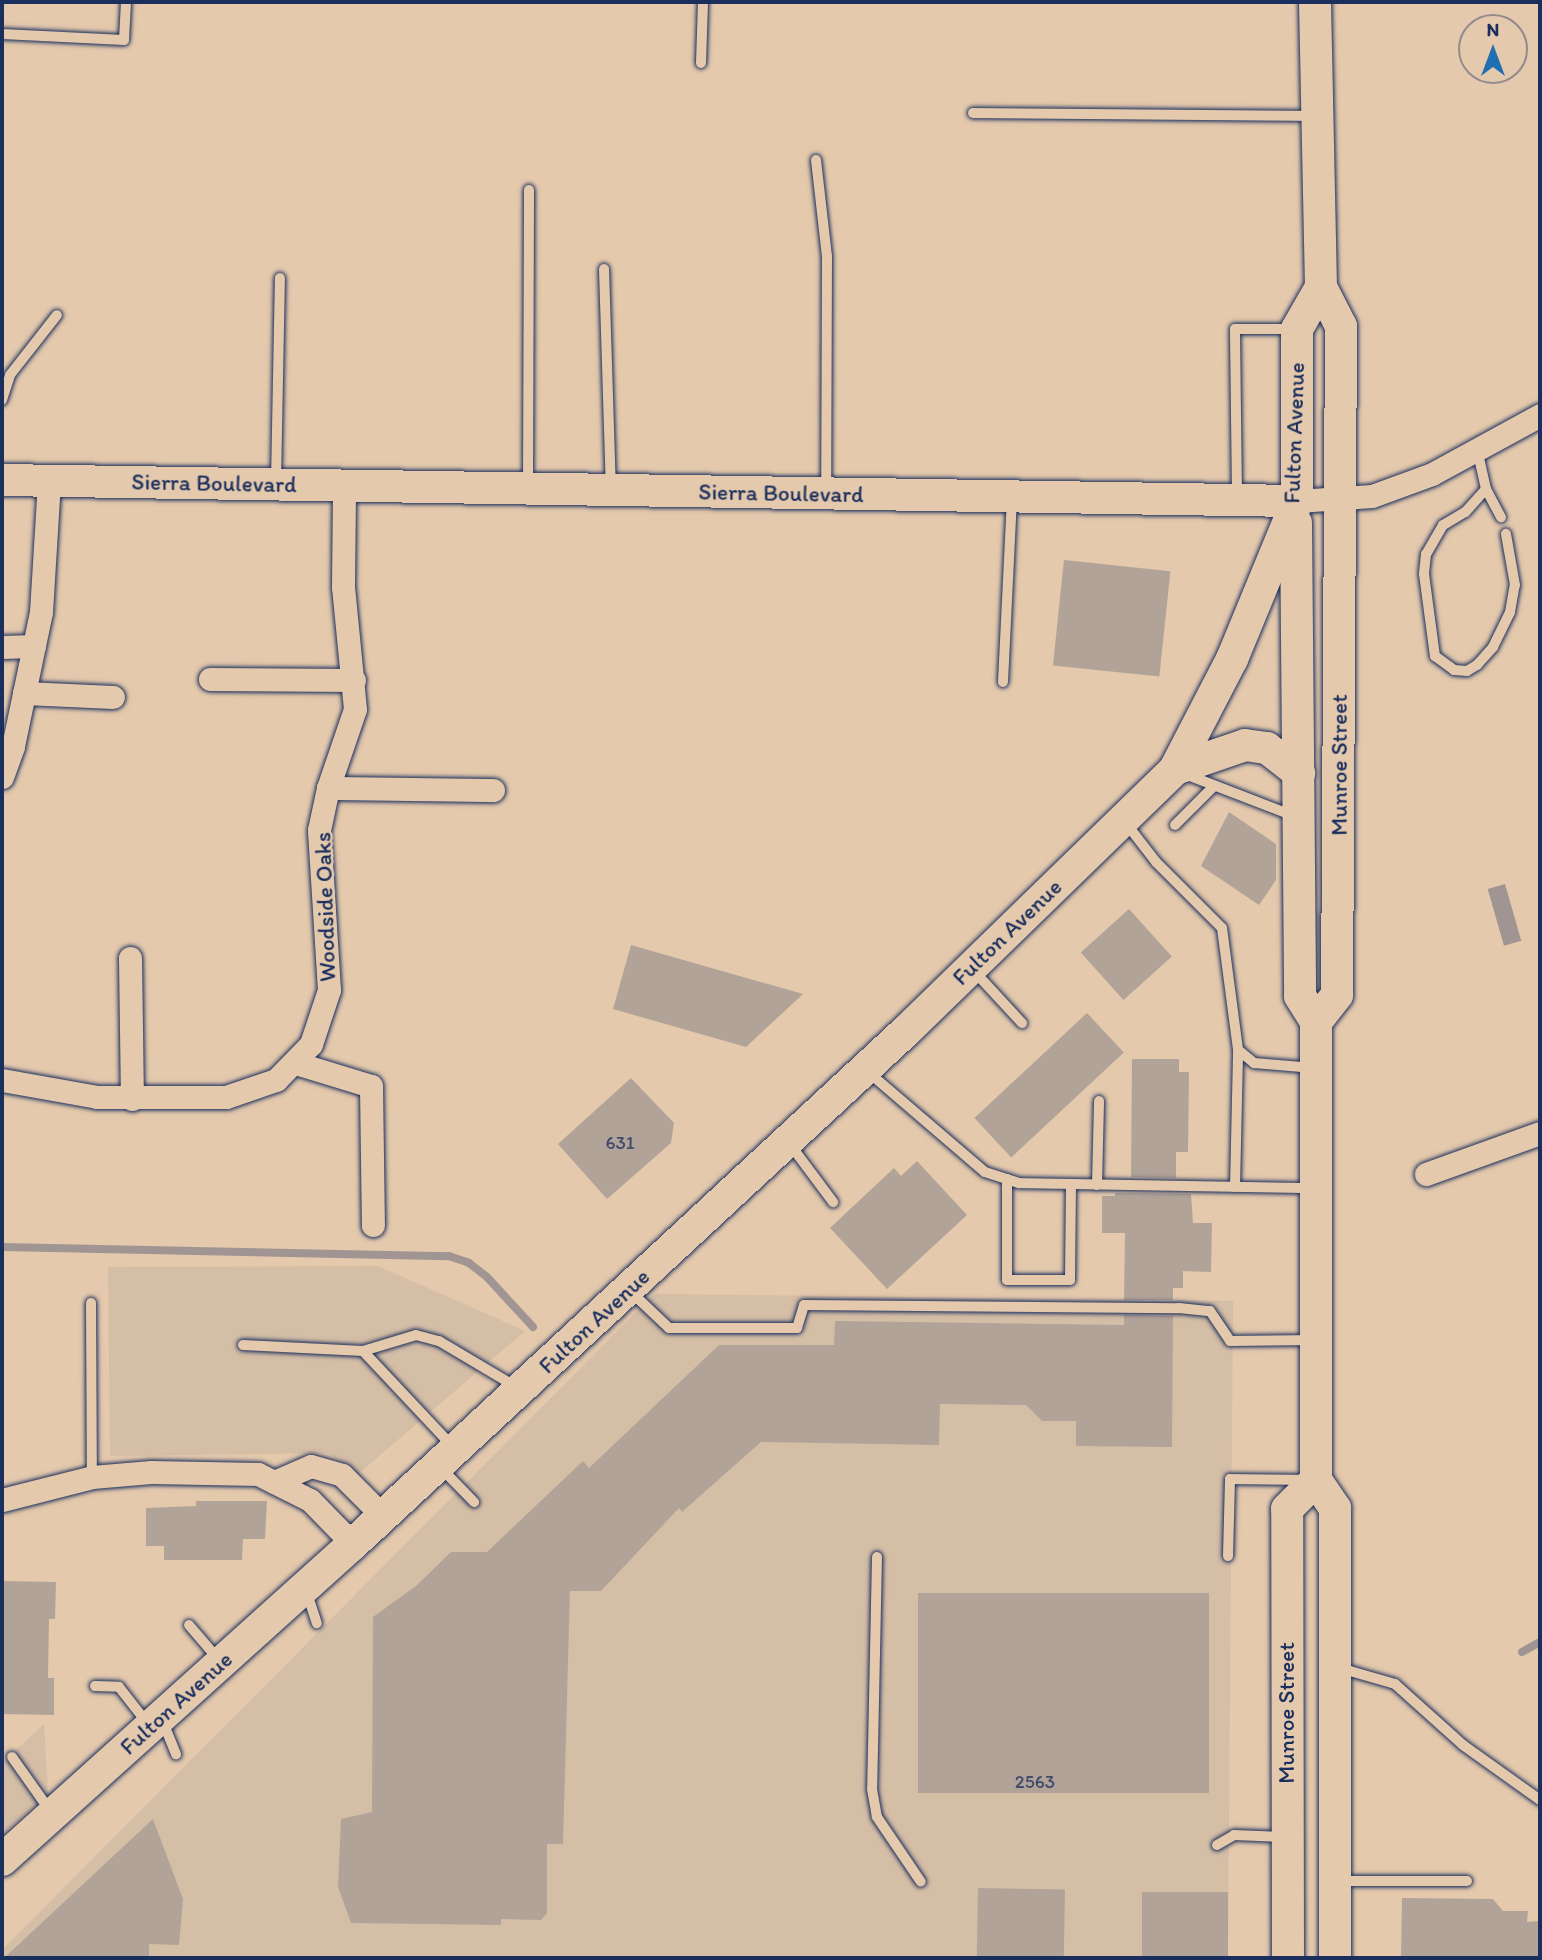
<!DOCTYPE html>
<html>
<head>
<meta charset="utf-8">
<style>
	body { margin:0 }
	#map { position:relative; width:1542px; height:1960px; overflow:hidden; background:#e4c9ac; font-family:Itim,sans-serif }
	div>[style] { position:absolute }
	.built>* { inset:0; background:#d5bea6 }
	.water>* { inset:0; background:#a09592; transform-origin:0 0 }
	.stream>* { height:8px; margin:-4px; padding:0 4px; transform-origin:4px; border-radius:4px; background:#a09592 }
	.building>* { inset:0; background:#b2a398; transform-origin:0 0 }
	.roads { filter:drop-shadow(0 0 2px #1b2f5e) drop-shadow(0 0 2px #1b2f5e) }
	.lane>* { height:10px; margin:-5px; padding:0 5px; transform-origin:5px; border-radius:5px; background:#e4c9ac }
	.street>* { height:23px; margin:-11.5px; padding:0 11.5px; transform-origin:11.5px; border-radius:11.5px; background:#e4c9ac }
	.secondary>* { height:32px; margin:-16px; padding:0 16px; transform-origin:16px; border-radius:16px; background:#e4c9ac }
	span { translate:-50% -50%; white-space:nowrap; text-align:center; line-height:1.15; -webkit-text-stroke:5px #e4c9ac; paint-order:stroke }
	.number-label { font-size:19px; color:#414c6c }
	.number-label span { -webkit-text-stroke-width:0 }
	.street-label { font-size:23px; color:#1b2f5e }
	.frame { position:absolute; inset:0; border:4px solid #1b2f5e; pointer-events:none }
	.north { position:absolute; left:1458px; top:14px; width:70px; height:70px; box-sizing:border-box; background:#e4c9ac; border:2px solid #948b8d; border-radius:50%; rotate:0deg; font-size:19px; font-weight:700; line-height:28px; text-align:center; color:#1b2f5e }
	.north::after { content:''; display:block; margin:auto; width:24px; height:32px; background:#1f6fb2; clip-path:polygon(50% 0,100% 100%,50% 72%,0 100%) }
</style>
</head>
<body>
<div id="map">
	<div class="built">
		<div style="clip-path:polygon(378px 1266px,525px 1331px,358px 1474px,328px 1453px,110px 1456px,108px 1267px)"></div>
		<div style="clip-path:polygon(654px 1294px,1233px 1301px,1228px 1958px,2px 1958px,2px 1950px)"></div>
		<div style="clip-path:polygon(44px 1724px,48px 1793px,2px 1835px,2px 1763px)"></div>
	</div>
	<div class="water">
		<div style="left:1505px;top:884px;width:59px;height:18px;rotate:74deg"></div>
	</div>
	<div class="stream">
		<div style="left:2px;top:1247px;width:447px;rotate:1.2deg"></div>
		<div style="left:449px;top:1256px;width:21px;rotate:19deg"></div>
		<div style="left:469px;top:1263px;width:23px;rotate:38deg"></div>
		<div style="left:487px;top:1277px;width:68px;rotate:47.4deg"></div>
		<div style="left:1522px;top:1652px;width:21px;rotate:-29deg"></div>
	</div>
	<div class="building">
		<div style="left:1064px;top:560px;width:107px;height:106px;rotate:6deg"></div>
		<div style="clip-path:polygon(1229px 812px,1276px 844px,1276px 880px,1259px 905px,1201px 866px)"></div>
		<div style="left:1129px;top:909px;width:64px;height:65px;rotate:48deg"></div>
		<div style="clip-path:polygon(631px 945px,803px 994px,746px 1047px,613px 1009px)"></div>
		<div style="left:1087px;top:1013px;width:54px;height:154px;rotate:47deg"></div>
		<div style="clip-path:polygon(1132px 1059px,1179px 1059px,1179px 1072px,1189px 1072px,1188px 1152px,1176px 1152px,1176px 1178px,1131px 1177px)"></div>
		<div style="clip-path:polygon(631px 1078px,674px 1123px,671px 1143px,607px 1199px,558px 1144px)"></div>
		<div style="clip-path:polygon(917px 1161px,967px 1215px,887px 1289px,830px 1228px,894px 1168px,901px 1176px)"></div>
		<div style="clip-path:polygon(1115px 1193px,1191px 1194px,1193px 1223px,1212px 1223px,1211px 1272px,1183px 1271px,1183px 1288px,1173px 1288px,1173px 1300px,1124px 1300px,1125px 1233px,1102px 1233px,1102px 1196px,1115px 1196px)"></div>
		<div style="clip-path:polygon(1124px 1315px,1173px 1316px,1172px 1447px,1076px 1446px,1076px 1421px,1042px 1421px,1026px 1405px,940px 1404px,939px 1445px,761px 1442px,682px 1512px,679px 1508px,601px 1591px,570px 1591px,563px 1844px,547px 1844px,547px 1913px,541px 1920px,501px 1919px,501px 1925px,351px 1923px,338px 1887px,341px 1819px,372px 1812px,373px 1617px,416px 1586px,451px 1552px,487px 1552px,583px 1461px,589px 1468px,719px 1345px,834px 1345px,835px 1321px,1124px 1325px)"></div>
		<div style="clip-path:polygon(196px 1501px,267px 1501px,265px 1539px,243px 1539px,242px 1560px,164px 1560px,164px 1546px,146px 1546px,146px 1508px,196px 1506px)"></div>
		<div style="clip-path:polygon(2px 1581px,56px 1582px,55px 1619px,49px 1619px,48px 1678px,54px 1678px,54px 1715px,2px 1714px)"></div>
		<div style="left:918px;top:1593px;width:291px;height:200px"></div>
		<div style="clip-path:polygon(153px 1819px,183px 1899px,179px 1945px,149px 1944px,149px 1958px,4px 1958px)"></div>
		<div style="left:978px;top:1888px;width:87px;height:70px;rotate:1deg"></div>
		<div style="left:1142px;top:1892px;width:86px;height:66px"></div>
		<div style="clip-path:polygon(1402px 1898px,1493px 1899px,1503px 1911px,1528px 1911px,1527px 1922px,1540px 1921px,1540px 1958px,1401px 1958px)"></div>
	</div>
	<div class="roads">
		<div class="lane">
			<div style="left:2px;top:34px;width:122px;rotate:2.8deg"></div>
			<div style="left:124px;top:40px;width:38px;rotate:-87deg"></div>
			<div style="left:701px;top:63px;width:61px;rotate:-88.1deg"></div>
			<div style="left:973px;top:113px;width:343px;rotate:0.5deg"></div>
			<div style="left:816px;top:160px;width:97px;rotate:83.5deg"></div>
			<div style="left:827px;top:256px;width:235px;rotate:90.2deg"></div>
			<div style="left:604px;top:269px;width:218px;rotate:88.2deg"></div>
			<div style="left:2px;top:400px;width:26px;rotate:-72deg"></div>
			<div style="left:10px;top:375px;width:76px;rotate:-51.9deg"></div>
			<div style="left:1477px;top:449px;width:41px;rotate:77.3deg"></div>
			<div style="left:1486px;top:489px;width:31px;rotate:132deg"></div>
			<div style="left:1465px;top:512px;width:26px;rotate:149deg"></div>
			<div style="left:1443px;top:525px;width:34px;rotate:120deg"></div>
			<div style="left:1426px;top:554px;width:20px;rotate:96deg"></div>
			<div style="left:1424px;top:574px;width:83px;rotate:82.4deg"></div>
			<div style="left:1435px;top:656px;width:24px;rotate:36deg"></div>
			<div style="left:1454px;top:670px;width:13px;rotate:4deg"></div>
			<div style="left:1467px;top:671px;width:12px;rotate:-31deg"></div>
			<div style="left:1477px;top:665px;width:24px;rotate:-48deg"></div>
			<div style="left:1493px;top:647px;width:39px;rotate:-64deg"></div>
			<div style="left:1510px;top:612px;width:27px;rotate:-80deg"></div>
			<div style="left:1515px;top:585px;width:52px;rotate:-100deg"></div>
			<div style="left:276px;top:482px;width:204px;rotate:-88.9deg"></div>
			<div style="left:528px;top:485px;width:295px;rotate:-89.8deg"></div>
			<div style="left:1486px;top:489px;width:32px;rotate:62deg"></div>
			<div style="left:1237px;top:496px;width:167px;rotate:-90.7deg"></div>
			<div style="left:1235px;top:329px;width:59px"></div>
			<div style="left:1003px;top:682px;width:181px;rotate:-87.2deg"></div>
			<div style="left:1185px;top:774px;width:117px;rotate:21.1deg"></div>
			<div style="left:1125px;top:822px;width:51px;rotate:52.2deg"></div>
			<div style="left:1156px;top:862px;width:93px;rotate:45deg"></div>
			<div style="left:1222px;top:928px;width:123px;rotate:82.5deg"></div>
			<div style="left:1238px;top:1050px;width:21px;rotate:39deg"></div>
			<div style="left:1254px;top:1063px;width:60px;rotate:4.8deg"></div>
			<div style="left:1175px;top:825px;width:55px;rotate:-45deg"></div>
			<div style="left:974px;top:971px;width:71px;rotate:47.3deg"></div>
			<div style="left:867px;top:1071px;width:155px;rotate:40.6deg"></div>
			<div style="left:985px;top:1172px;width:36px;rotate:18deg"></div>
			<div style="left:1019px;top:1183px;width:293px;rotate:1deg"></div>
			<div style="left:789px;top:1143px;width:74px;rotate:53.3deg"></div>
			<div style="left:1007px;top:1179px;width:101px;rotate:90deg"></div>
			<div style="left:1007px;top:1280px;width:63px"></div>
			<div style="left:1070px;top:1280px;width:96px;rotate:-89.4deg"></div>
			<div style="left:1097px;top:1185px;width:84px;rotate:-88.6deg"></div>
			<div style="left:1235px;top:1187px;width:137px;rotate:-88.7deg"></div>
			<div style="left:630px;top:1291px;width:54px;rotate:43.5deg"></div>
			<div style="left:669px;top:1328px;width:128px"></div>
			<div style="left:797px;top:1328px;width:24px;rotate:-73deg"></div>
			<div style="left:804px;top:1305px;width:375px;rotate:0.5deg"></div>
			<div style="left:1179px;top:1308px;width:31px;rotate:6deg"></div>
			<div style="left:1210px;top:1311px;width:36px;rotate:56deg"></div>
			<div style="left:1230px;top:1341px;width:84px;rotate:-0.7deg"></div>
			<div style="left:91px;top:1303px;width:174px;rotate:89.7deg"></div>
			<div style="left:243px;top:1345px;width:120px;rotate:2.9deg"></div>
			<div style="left:363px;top:1351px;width:55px;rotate:-16.8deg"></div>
			<div style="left:416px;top:1335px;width:24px;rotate:15deg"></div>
			<div style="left:439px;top:1341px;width:92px;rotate:30.7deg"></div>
			<div style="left:363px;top:1351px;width:132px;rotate:46.8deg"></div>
			<div style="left:440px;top:1467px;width:49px;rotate:45.8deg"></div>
			<div style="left:1228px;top:1556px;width:77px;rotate:-88.5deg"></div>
			<div style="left:1230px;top:1479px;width:78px;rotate:0.7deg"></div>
			<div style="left:877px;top:1557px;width:232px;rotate:91.2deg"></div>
			<div style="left:872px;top:1789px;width:28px;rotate:80deg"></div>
			<div style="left:877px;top:1817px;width:78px;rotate:55.9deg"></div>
			<div style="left:306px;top:1590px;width:35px;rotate:72deg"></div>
			<div style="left:189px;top:1625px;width:46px;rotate:49.4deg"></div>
			<div style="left:1338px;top:1674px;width:12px;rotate:-14deg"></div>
			<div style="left:1350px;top:1671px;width:47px;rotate:16.1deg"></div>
			<div style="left:1395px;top:1684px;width:91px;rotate:41.9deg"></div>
			<div style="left:1463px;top:1745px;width:95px;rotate:35.5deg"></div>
			<div style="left:95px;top:1686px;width:24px;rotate:2deg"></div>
			<div style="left:119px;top:1687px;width:47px;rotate:51.9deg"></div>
			<div style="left:163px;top:1722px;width:35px;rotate:68deg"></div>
			<div style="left:12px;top:1757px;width:67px;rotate:54.7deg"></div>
			<div style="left:1217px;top:1845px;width:20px;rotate:-30deg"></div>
			<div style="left:1234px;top:1835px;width:49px;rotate:2.3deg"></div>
			<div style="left:1336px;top:1881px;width:131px"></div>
		</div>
		<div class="street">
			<div style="left:1297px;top:501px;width:75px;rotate:-3.8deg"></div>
			<div style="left:1372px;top:496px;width:64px;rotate:-20.1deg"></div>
			<div style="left:1432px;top:474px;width:123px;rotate:-28.6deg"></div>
			<div style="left:2px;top:647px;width:32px;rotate:-2deg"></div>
			<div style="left:210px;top:679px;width:144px;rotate:0.4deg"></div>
			<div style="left:24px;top:693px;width:89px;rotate:2.6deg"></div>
			<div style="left:2px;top:777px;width:33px;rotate:-70deg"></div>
			<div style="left:13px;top:746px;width:137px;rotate:-78.2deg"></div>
			<div style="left:41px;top:612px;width:132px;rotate:-86.5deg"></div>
			<div style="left:328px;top:788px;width:165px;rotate:0.7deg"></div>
			<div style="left:130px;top:958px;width:141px;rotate:89.2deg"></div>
			<div style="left:296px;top:1063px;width:78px;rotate:17deg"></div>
			<div style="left:371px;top:1086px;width:139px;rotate:89.2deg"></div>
			<div style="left:2px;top:1080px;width:97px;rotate:10.1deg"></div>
			<div style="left:97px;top:1097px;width:129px"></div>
			<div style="left:226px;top:1097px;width:53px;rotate:-18.8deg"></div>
			<div style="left:276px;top:1080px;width:50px;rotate:-45.8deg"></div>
			<div style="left:311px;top:1044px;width:57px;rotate:-71.6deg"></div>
			<div style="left:329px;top:990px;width:160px;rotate:-93.6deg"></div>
			<div style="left:319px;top:830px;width:43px;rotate:-77.9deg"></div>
			<div style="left:328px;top:788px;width:83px;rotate:-71.1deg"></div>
			<div style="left:355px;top:709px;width:123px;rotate:-95.6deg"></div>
			<div style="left:343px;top:587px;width:102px;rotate:-89.4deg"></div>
			<div style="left:1426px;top:1174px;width:121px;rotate:-19.8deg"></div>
			<div style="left:274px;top:1482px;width:40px;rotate:-23.4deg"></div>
			<div style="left:311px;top:1466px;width:32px;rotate:16deg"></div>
			<div style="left:342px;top:1475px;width:58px;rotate:45deg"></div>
			<div style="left:2px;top:1500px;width:93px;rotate:-14.3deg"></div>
			<div style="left:92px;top:1477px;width:59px;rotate:-4.8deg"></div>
			<div style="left:151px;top:1472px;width:107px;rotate:1.1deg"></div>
			<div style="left:258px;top:1474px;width:58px;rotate:26.6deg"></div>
			<div style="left:310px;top:1500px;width:62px;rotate:45.7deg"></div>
		</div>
		<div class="secondary">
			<div style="left:1315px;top:2px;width:285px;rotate:88.8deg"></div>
			<div style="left:1321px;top:287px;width:44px;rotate:62.9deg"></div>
			<div style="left:1341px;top:326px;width:669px;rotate:90.34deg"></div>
			<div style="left:1337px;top:995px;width:34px;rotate:128deg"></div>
			<div style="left:2px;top:480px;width:1295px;rotate:0.93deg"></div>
			<div style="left:1296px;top:523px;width:473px;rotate:89.5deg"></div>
			<div style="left:1300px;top:996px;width:31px;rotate:58deg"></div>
			<div style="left:1316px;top:1022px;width:458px;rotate:90deg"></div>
			<div style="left:1316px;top:1480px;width:34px;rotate:56deg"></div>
			<div style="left:1335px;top:1508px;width:450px;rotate:90deg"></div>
			<div style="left:1175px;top:769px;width:74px;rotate:-18.9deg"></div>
			<div style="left:1245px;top:745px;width:22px;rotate:8deg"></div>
			<div style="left:1267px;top:748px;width:41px;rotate:38deg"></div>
			<div style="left:2px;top:1860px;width:472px;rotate:-42deg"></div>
			<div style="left:353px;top:1544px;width:754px;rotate:-42.85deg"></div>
			<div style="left:906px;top:1031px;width:376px;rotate:-44.2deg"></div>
			<div style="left:1175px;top:769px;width:124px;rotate:-62.6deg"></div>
			<div style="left:1232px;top:659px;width:171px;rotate:-67.6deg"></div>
			<div style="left:1297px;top:501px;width:172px;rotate:-90deg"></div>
			<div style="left:1297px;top:329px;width:48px;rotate:-60.3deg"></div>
			<div style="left:1288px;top:1958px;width:449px;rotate:-90.1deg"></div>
			<div style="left:1287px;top:1509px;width:41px;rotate:-45deg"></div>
		</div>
	</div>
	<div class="number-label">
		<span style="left:620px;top:1143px">631</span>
		<span style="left:1035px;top:1782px">2563</span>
	</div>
	<div class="street-label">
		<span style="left:1294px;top:433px;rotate:-88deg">Fulton Avenue</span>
		<span style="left:214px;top:483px;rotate:1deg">Sierra Boulevard</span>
		<span style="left:781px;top:493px;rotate:1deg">Sierra Boulevard</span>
		<span style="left:1339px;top:765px;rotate:-90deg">Munroe Street</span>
		<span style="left:325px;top:907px;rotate:-92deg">Woodside Oaks</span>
		<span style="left:1007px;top:932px;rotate:-44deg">Fulton Avenue</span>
		<span style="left:594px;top:1321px;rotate:-43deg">Fulton Avenue</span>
		<span style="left:176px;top:1703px;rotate:-42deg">Fulton Avenue</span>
		<span style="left:1286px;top:1713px;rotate:-90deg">Munroe Street</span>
	</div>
	<div class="frame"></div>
	<div class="north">N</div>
</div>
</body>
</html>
